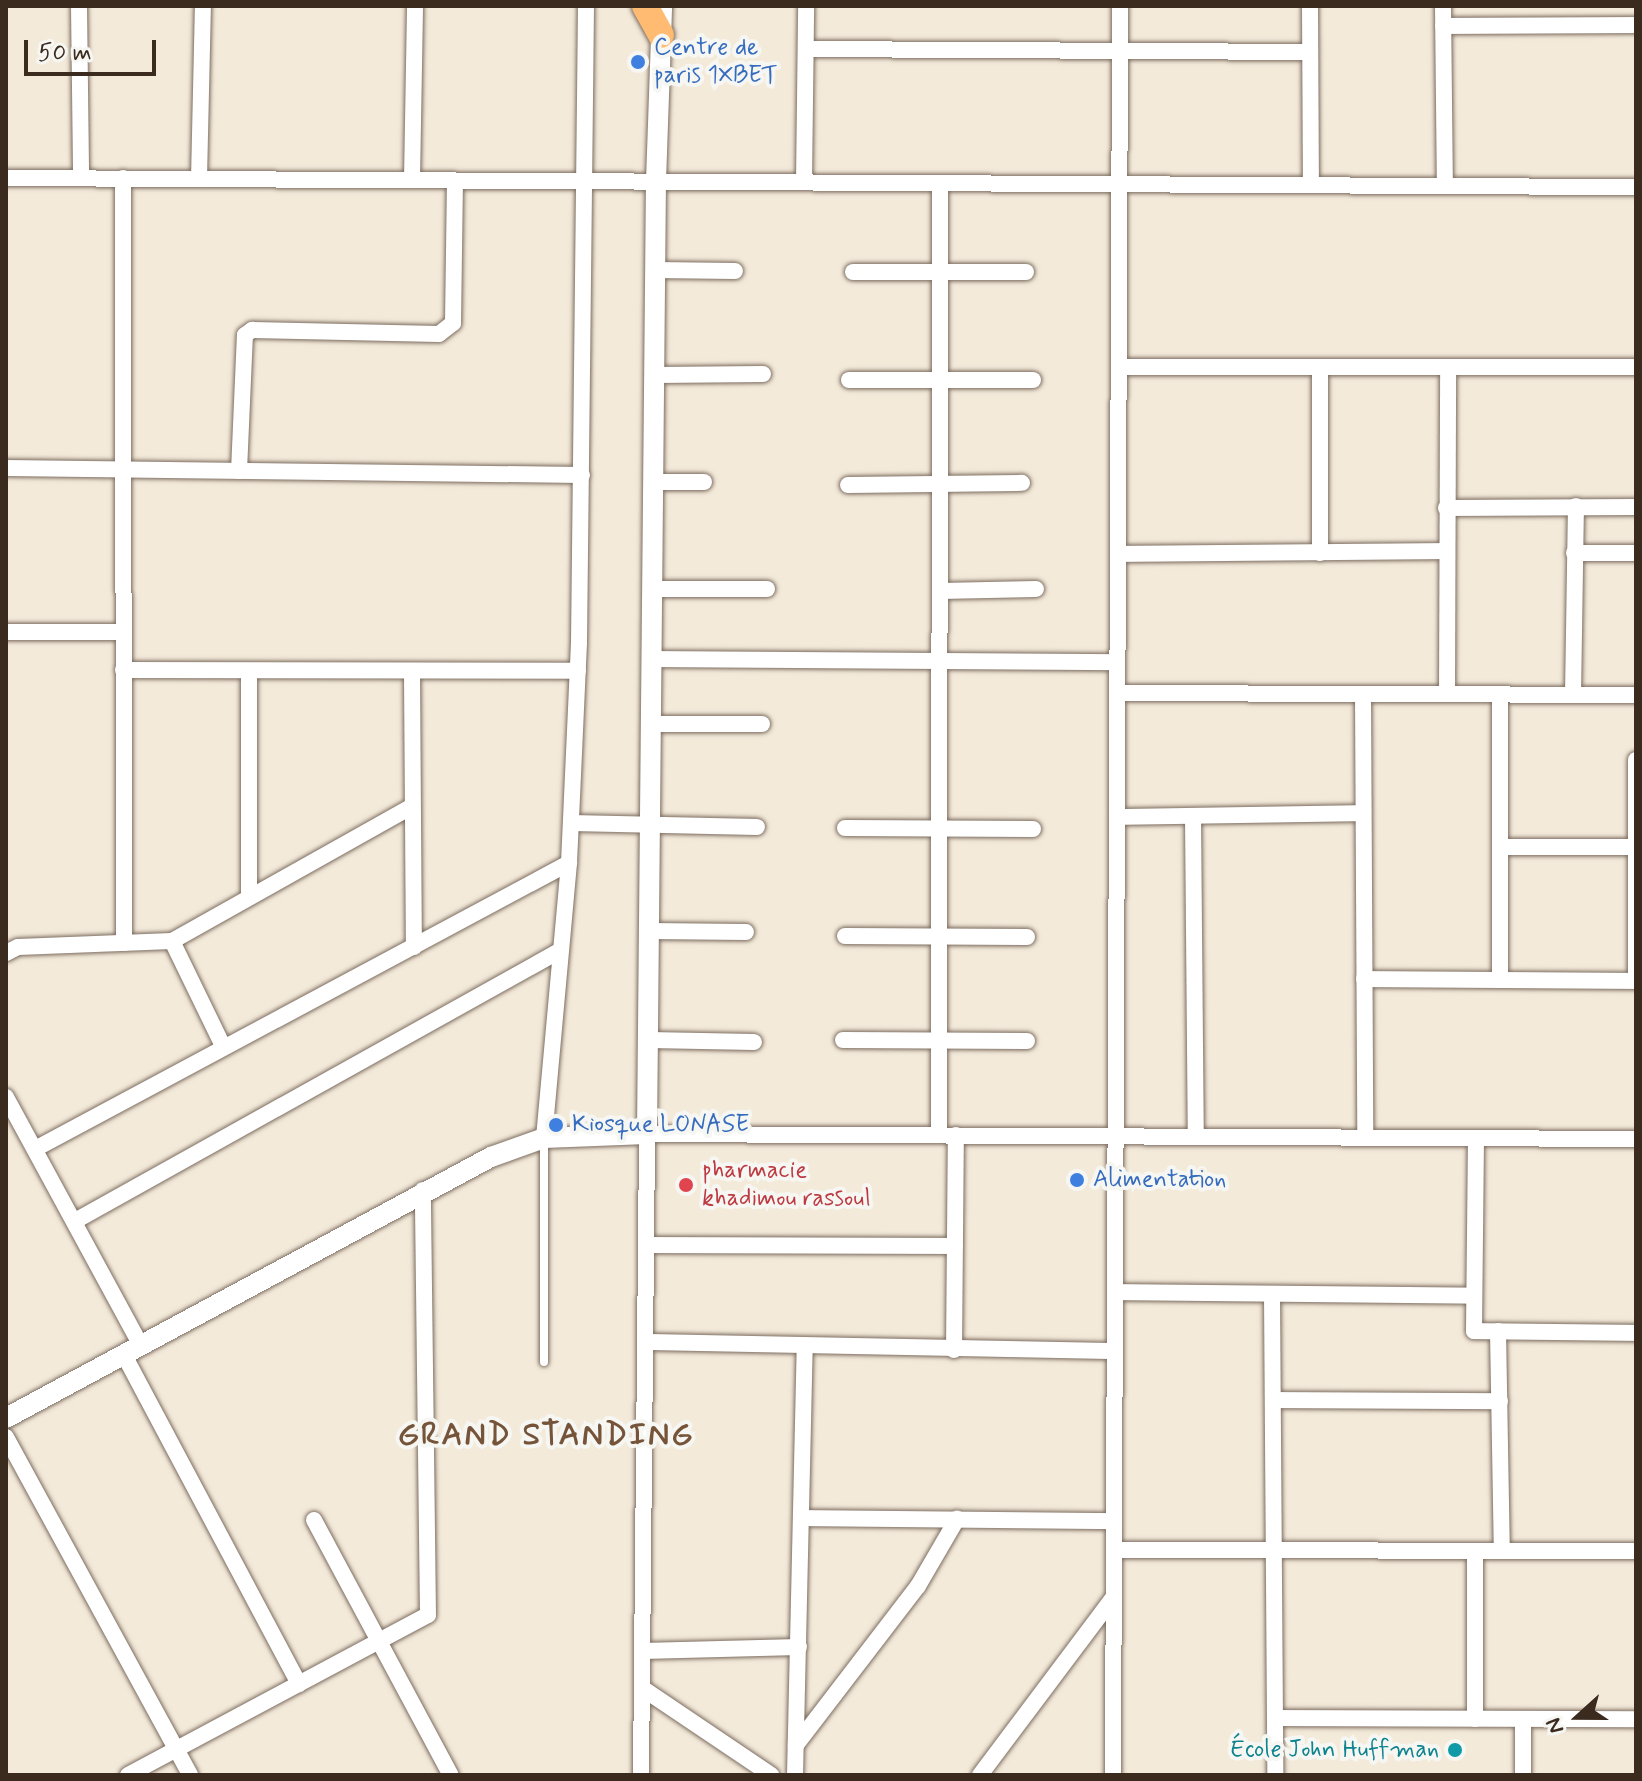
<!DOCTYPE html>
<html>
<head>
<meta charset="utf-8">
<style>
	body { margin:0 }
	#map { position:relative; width:1642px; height:1781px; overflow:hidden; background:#f4eada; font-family:Mynerve,sans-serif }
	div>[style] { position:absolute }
	.roads { filter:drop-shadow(0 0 2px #7c6d60) drop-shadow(0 0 2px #7c6d60) }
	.service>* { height:8px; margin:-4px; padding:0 4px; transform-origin:4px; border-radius:4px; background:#fff }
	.minor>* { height:16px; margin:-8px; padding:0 8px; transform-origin:8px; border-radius:8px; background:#fff }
	.tertiary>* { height:20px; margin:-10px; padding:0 10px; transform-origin:10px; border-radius:10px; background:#fff }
	.primary>* { height:26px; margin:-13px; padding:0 13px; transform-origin:13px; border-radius:13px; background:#ffbb71 }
	.dots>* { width:22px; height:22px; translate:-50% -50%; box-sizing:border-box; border:4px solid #f6f6f2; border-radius:50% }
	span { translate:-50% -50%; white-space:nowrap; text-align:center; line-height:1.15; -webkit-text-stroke:8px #f6f6f2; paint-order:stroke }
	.shop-label { font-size:24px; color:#366cbe }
	.left { translate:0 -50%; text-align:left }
	.health-label { font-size:24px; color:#be3a42 }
	.culture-label { font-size:24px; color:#0d838f }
	.right { translate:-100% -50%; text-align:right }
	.district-label { font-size:32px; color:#765439; font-weight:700; letter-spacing:2px }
	.frame { position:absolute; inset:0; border:8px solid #3b2a1e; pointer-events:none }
	.north { position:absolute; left:1538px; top:1677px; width:80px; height:80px; -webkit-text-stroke:6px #f6f6f2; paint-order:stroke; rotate:249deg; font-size:22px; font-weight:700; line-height:32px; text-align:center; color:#3b2a1e }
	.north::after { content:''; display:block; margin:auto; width:28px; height:36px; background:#3b2a1e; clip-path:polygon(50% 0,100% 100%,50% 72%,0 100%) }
	.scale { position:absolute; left:24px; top:40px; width:132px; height:36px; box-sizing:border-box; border:4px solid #3b2a1e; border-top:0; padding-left:10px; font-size:24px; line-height:28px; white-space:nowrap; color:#3b2a1e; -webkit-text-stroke:6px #f6f6f2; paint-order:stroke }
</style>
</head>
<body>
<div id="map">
	<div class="roads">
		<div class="service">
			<div style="left:544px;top:1139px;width:223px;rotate:90deg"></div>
		</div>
		<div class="minor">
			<div style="left:79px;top:6px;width:172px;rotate:89.3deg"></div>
			<div style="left:1310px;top:6px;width:179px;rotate:89.7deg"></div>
			<div style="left:1443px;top:6px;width:180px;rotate:89.4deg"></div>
			<div style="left:1443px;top:26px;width:193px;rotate:-0.3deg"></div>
			<div style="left:806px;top:49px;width:504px;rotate:0.34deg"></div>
			<div style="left:6px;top:178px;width:1630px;rotate:0.32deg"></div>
			<div style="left:123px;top:178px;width:765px;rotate:89.93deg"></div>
			<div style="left:199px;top:179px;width:173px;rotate:-88.7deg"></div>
			<div style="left:412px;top:180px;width:174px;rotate:-89deg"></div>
			<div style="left:804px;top:182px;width:176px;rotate:-89.3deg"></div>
			<div style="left:656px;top:270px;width:79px;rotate:0.7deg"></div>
			<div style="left:853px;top:272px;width:173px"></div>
			<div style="left:1119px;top:367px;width:517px"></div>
			<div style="left:656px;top:375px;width:107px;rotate:-0.5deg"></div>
			<div style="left:849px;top:380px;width:184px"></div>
			<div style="left:6px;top:468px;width:576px;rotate:0.7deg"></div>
			<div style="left:239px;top:471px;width:136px;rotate:-87.5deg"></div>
			<div style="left:245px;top:335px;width:9px;rotate:-36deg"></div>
			<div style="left:252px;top:330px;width:187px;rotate:1.2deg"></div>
			<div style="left:439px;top:334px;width:18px;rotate:-38deg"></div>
			<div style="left:453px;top:323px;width:142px;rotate:-89.2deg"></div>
			<div style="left:656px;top:482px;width:48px"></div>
			<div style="left:848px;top:485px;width:174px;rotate:-0.7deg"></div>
			<div style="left:1446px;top:508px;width:190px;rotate:-0.3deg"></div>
			<div style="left:1320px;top:553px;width:184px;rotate:-90deg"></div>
			<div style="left:1574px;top:553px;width:62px"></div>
			<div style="left:1118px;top:554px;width:326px;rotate:-0.5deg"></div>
			<div style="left:655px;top:589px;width:112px"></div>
			<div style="left:940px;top:591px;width:96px;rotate:-1.2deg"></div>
			<div style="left:6px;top:632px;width:117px"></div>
			<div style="left:655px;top:659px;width:462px;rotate:0.4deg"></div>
			<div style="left:123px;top:670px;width:455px;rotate:0.1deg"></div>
			<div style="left:249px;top:671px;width:226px;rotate:90deg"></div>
			<div style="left:412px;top:674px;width:273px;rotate:89.6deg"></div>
			<div style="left:1117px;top:693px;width:519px;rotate:0.22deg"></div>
			<div style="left:1363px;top:694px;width:443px;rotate:89.7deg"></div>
			<div style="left:1447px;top:694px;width:324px;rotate:-89.8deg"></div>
			<div style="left:1573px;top:695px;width:189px;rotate:-89.1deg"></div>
			<div style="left:654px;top:724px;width:108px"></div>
			<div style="left:1193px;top:816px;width:321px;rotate:89.5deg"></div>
			<div style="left:1117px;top:817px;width:246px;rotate:-0.9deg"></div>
			<div style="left:571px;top:823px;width:186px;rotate:1.2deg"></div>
			<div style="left:845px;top:828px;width:188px;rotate:0.3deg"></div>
			<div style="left:1500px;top:847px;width:136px"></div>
			<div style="left:650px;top:931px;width:96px;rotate:0.6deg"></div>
			<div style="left:845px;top:936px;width:182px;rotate:0.3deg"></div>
			<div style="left:172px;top:941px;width:117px;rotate:64.1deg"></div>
			<div style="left:6px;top:953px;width:13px;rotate:-27deg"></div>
			<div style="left:18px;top:947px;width:154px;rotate:-2.2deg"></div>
			<div style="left:172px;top:941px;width:274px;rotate:-29.3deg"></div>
			<div style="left:1364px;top:979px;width:272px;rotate:0.4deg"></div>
			<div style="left:1500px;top:980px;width:285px;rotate:-90deg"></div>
			<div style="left:1636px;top:981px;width:221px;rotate:-90deg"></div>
			<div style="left:649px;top:1040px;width:105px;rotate:1.1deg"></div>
			<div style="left:843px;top:1040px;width:184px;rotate:0.3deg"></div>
			<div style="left:6px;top:1097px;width:281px;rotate:61.5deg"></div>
			<div style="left:939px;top:1135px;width:952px;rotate:-89.94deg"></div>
			<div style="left:544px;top:1138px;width:276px;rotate:-84.8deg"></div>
			<div style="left:569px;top:863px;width:220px;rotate:-87.4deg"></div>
			<div style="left:579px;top:643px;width:637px;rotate:-89.37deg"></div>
			<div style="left:1476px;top:1138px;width:193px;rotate:90.6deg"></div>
			<div style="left:1474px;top:1331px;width:162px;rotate:0.7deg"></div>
			<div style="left:35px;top:1149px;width:606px;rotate:-28.17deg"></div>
			<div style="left:75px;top:1221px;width:556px;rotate:-29.14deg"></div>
			<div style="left:646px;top:1245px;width:309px;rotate:0.2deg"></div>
			<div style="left:1115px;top:1292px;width:359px;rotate:0.6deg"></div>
			<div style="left:1272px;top:1294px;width:481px;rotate:89.6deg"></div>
			<div style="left:1498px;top:1331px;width:220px;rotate:89deg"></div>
			<div style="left:645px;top:1342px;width:470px;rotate:1.1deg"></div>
			<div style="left:954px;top:1350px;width:215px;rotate:-89.5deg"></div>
			<div style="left:123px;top:1353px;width:375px;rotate:62deg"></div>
			<div style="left:1273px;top:1400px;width:227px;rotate:0.3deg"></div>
			<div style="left:6px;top:1437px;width:385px;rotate:61.4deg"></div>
			<div style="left:803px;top:1518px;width:311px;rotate:0.6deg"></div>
			<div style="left:314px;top:1520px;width:289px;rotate:61.8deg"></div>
			<div style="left:1114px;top:1550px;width:522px;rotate:0.11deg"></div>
			<div style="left:1475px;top:1551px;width:168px;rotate:90deg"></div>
			<div style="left:642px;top:1651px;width:157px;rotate:-1.5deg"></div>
			<div style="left:642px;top:1688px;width:156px;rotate:34deg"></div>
			<div style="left:1275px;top:1718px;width:361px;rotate:0.2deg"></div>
			<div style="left:796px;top:1745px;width:200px;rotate:-52.5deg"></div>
			<div style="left:918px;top:1586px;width:78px;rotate:-59.8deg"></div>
			<div style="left:128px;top:1775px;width:340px;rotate:-28.1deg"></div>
			<div style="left:428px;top:1615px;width:425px;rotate:-90.7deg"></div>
			<div style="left:641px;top:1775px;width:641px;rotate:-89.46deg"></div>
			<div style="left:647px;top:1134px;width:989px;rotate:0.29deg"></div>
			<div style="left:795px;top:1775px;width:427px;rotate:-88.7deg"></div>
			<div style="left:980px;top:1775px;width:221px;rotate:-53.1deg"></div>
			<div style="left:1113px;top:1775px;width:1769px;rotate:-89.77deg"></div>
			<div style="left:1523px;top:1775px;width:56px;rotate:-90deg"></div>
		</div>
		<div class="tertiary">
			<div style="left:6px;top:1418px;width:551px;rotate:-28.29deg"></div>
			<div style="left:491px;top:1157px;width:56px;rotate:-19.7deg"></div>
			<div style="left:544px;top:1138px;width:103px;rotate:-2.2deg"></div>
			<div style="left:647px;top:1134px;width:953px;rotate:-89.46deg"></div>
			<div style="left:656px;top:181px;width:175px;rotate:-88deg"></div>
		</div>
		<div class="primary">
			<div style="left:645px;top:6px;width:33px;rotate:61deg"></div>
		</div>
	</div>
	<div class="dots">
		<div style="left:638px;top:62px;background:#3f7fe0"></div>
		<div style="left:556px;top:1125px;background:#3f7fe0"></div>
		<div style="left:1077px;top:1180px;background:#3f7fe0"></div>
		<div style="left:686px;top:1185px;background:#e0444e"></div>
		<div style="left:1455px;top:1750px;background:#0f9aa8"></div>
	</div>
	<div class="shop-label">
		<span class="left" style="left:654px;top:62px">Centre de<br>paris 1XBET</span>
		<span class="left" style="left:572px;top:1125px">Kiosque LONASE</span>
		<span class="left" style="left:1093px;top:1180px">Alimentation</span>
	</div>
	<div class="health-label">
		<span class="left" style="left:702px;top:1185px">pharmacie<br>khadimou rassoul</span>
	</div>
	<div class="culture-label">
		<span class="right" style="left:1439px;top:1750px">École John Huffman</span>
	</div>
	<div class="district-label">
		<span style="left:546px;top:1435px">GRAND STANDING</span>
	</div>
	<div class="frame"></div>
	<div class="north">N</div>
	<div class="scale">50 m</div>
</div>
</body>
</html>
